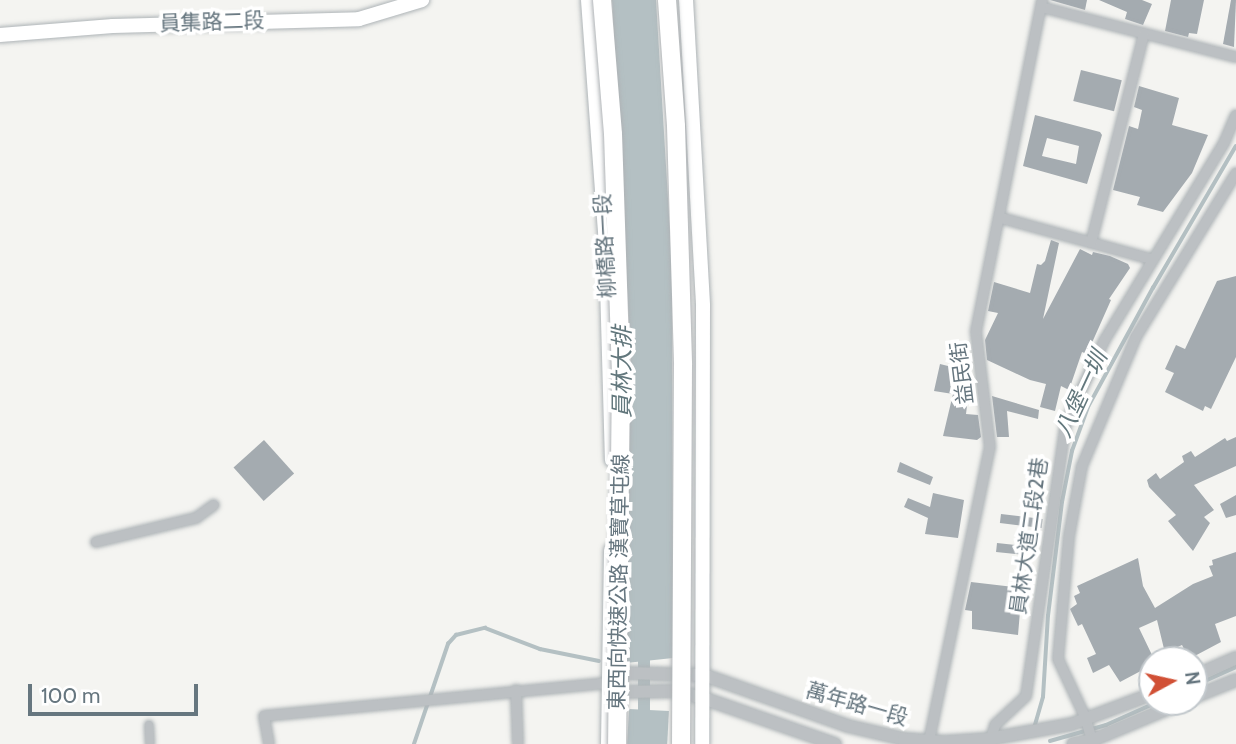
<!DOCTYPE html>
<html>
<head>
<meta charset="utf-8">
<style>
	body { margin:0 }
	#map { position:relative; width:1236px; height:744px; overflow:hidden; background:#f4f4f1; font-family:Cabin,"Noto Sans TC",sans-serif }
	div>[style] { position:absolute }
	.water>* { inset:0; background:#b4c0c3; transform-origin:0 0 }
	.stream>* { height:3.5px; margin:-1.75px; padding:0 1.75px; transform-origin:1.75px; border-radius:1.75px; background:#b4c0c3 }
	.canal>* { height:12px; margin:-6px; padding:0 6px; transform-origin:6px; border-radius:6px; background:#b4c0c3 }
	.building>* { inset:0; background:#a4abb0; transform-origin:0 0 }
	.roads { filter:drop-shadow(0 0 2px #aeb4b7) drop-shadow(0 0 2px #aeb4b7) }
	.pedestrian>* { height:8px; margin:-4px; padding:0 4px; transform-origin:4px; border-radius:4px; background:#bcc0c3 }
	.minor>* { height:10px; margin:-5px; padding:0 5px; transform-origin:5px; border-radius:5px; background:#bcc0c3 }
	.tertiary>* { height:12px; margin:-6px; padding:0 6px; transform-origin:6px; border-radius:6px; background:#bcc0c3 }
	.secondary>* { height:14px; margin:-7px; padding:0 7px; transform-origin:7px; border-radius:7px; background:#fff }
	.bridges { filter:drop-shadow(0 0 2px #afb3b6) drop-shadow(0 0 2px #afb3b6) }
	.trunk-bridge>* { height:18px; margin:-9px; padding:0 9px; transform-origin:9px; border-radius:9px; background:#fff }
	span { translate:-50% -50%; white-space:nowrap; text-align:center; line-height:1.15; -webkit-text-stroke:7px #fff; paint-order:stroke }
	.street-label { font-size:21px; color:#66767f }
	.water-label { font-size:23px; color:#62777c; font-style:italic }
	.north { position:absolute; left:1138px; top:646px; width:70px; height:70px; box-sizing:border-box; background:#fff; border:2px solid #c2c8cc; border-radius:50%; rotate:82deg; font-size:19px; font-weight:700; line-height:28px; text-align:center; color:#66767f }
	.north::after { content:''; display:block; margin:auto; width:24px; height:32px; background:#d15035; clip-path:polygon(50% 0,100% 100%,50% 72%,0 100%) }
	.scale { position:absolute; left:28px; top:684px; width:170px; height:32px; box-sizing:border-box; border:4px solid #66767f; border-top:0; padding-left:9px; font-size:21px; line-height:24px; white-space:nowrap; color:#66767f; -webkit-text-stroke:5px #fff; paint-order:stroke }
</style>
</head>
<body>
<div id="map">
	<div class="water">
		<div style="clip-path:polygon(612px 0,656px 0,672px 265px,673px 658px,626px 663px,631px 362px)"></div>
		<div style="left:629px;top:709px;width:40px;height:35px;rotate:3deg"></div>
	</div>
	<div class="stream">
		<div style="left:1194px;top:686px;width:46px;rotate:-24.3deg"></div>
		<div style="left:1035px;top:725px;width:29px;rotate:-74deg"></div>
		<div style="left:1043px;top:697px;width:81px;rotate:-86.5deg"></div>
		<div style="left:1048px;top:616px;width:115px;rotate:-83deg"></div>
		<div style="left:1062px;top:502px;width:52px;rotate:-78.9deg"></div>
		<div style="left:1072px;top:451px;width:47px;rotate:-70deg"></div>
		<div style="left:1088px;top:407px;width:136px;rotate:-61.4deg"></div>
		<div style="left:1153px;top:288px;width:164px;rotate:-59.7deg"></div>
		<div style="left:1050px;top:741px;width:58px;rotate:-15.9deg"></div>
		<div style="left:1106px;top:725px;width:57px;rotate:-23.9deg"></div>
		<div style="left:414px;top:744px;width:106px;rotate:-71.2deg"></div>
		<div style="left:448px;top:644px;width:12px;rotate:-48deg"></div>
		<div style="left:456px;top:635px;width:30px;rotate:-14deg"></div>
		<div style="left:485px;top:628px;width:59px;rotate:20.9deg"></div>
		<div style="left:540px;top:649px;width:60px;rotate:11.5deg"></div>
	</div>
	<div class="canal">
		<div style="left:644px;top:646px;width:98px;rotate:90deg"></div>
	</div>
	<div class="building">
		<div style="clip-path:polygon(1050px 0,1087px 0,1085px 10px)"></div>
		<div style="clip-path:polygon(1099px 0,1142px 0,1152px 4px,1143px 25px,1125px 19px,1127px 12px)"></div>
		<div style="clip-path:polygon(1171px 0,1204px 0,1197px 34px,1189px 33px,1188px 37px,1165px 31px)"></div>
		<div style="clip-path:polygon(1231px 0,1236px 0,1234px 47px,1223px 44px)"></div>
		<div style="left:1081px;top:70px;width:42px;height:32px;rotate:14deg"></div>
		<div style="clip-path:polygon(1139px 86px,1179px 98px,1172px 125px,1208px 135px,1192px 173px,1163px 212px,1137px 205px,1140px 197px,1113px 190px,1129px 126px,1138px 129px,1142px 110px,1134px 107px)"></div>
		<div style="clip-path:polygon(evenodd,1035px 115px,1100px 132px,1102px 135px,1087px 184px,1023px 166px,1035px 115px,1047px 138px,1079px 146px,1076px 164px,1042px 156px,1047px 138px)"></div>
		<div style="clip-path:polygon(1051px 240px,1059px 243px,1043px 319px,1080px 249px,1092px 255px,1093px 252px,1110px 256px,1128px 264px,1130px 268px,1109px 299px,1111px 300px,1087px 354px,1082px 352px,1069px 390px,1061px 386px,1055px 411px,1040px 407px,1046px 384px,1030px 380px,987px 360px,985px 340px,998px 313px,988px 311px,994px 282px,1030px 293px,1037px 264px,1041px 265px,1045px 261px)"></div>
		<div style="clip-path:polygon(1236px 276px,1236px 357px,1211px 409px,1205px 406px,1203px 411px,1165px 392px,1174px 373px,1165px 369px,1176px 345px,1185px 349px,1217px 281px)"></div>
		<div style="clip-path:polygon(960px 362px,972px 364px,966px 414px,978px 415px,981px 437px,977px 440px,943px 436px,953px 394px,934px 391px,940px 364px,960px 369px)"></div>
		<div style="clip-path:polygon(992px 396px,1039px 410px,1038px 419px,1007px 411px,1009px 437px,997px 437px)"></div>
		<div style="clip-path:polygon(1236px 437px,1236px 466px,1194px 485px,1214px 510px,1204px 517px,1210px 523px,1193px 551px,1168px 521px,1176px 515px,1149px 487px,1147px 480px,1156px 473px,1160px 479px,1184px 462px,1182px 456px,1191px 451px,1195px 457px,1225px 438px,1227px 441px)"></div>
		<div style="left:264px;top:440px;width:45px;height:41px;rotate:48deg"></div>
		<div style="clip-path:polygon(900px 462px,933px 477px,930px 485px,897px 472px)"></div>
		<div style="clip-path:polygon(933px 493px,964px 500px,958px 538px,925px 534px,928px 518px,904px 507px,908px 498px,930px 507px)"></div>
		<div style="clip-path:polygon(1236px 495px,1236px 515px,1226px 518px,1220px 504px)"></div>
		<div style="left:1001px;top:514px;width:42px;height:9px;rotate:7deg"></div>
		<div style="left:997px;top:543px;width:29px;height:9px;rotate:6deg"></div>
		<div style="clip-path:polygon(1236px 552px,1236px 616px,1215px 624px,1221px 642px,1189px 659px,1182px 645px,1165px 653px,1157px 620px,1139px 628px,1152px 655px,1152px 665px,1120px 682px,1109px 665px,1093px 673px,1087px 658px,1096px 654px,1082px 624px,1078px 626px,1070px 609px,1077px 604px,1074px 596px,1080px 593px,1077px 586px,1138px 558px,1143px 586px,1155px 608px,1193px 584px,1213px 576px,1209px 566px,1213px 565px,1212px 560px)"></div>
		<div style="clip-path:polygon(971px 582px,1022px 588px,1018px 635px,972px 629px,972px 611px,965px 610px)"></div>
	</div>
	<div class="roads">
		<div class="pedestrian">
			<div style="left:149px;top:725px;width:19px;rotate:87deg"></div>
		</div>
		<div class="minor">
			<div style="left:1041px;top:7px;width:201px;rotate:14.4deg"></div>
			<div style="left:1001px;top:218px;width:156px;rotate:15.3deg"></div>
			<div style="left:1091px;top:243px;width:216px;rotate:-75.8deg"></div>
			<div style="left:96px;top:542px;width:103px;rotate:-13.5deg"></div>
			<div style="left:196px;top:518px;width:22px;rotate:-36deg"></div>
			<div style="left:516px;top:690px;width:54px;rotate:87.9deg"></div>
			<div style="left:929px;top:741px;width:300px;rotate:-78.3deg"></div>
			<div style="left:990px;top:447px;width:117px;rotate:-96.9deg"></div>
			<div style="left:976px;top:331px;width:338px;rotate:-78.7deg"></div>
			<div style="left:269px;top:744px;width:28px;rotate:-100deg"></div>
			<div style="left:264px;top:716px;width:345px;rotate:-5.5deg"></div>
			<div style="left:989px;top:744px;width:20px;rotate:-72deg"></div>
			<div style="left:995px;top:725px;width:42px;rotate:-43.1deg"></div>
			<div style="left:1026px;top:696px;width:276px;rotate:-81.7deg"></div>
			<div style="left:1066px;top:423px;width:90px;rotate:-65.1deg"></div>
			<div style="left:1104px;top:341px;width:232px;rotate:-58.8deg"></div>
			<div style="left:1224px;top:143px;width:30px;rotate:-67deg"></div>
			<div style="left:1093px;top:744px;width:26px;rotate:-106deg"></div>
			<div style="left:1086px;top:719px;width:66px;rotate:-115deg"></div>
			<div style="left:1058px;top:659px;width:123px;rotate:-84.9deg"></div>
			<div style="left:1069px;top:536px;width:71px;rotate:-79.5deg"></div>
			<div style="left:1082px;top:466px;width:140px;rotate:-67.3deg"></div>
			<div style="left:1136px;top:337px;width:192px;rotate:-58.6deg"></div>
		</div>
		<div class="tertiary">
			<div style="left:1194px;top:676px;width:46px;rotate:-23.2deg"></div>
			<div style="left:614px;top:679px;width:13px;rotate:-29deg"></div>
			<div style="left:625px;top:673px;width:79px;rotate:1.5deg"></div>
			<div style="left:704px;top:675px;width:153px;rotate:19.5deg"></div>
			<div style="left:848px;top:726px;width:57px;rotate:13.1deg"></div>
			<div style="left:904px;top:739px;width:40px;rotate:4.3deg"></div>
			<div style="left:944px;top:742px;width:45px;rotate:-3.8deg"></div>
			<div style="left:989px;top:739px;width:84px;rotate:-10.2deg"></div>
			<div style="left:1072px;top:724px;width:85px;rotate:-20.6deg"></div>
			<div style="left:611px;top:685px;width:16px;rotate:27deg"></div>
			<div style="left:625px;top:692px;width:51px;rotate:-1.1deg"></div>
			<div style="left:676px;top:691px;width:28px;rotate:15deg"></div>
			<div style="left:703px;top:698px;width:140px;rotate:19.2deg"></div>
			<div style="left:1194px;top:697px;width:45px;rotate:-22deg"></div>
			<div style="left:1073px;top:744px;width:20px;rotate:-11deg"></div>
			<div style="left:1093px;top:740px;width:98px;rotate:-22.9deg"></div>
		</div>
		<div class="secondary">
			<div style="left:588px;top:0;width:249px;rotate:85.8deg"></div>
			<div style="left:606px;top:248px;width:212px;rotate:88.4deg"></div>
			<div style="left:686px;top:0;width:306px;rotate:86.8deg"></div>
			<div style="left:703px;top:306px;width:438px;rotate:90.1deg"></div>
			<div style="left:0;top:35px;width:113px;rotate:-4.6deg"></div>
			<div style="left:113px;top:26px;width:246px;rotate:-1.6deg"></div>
			<div style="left:359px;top:19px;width:66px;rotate:-16.8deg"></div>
			<div style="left:608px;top:744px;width:194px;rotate:-89.1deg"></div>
		</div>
	</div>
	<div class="bridges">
		<div class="trunk-bridge">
			<div style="left:602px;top:0;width:134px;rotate:85.3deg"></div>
			<div style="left:613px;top:134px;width:236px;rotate:88.1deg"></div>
			<div style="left:621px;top:370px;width:374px;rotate:90.6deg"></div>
			<div style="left:667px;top:0;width:126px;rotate:85.9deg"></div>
			<div style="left:676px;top:126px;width:239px;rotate:88.3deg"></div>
			<div style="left:683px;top:365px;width:379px;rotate:90.3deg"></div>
		</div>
	</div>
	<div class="street-label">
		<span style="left:212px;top:22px;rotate:-2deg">員集路二段</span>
		<span style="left:605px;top:246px;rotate:-93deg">柳橋路一段</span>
		<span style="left:962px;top:373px;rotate:-97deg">益民街</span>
		<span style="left:1029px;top:536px;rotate:-82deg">員林大道二段2巷</span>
		<span style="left:619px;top:582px;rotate:-89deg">東西向快速公路 漢寶草屯線</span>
		<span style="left:857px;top:704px;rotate:16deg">萬年路一段</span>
	</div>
	<div class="water-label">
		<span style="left:622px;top:372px;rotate:-90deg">員林大排</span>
		<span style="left:1081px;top:394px;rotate:-65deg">八堡一圳</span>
	</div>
	<div class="north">N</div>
	<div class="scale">100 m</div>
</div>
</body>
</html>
